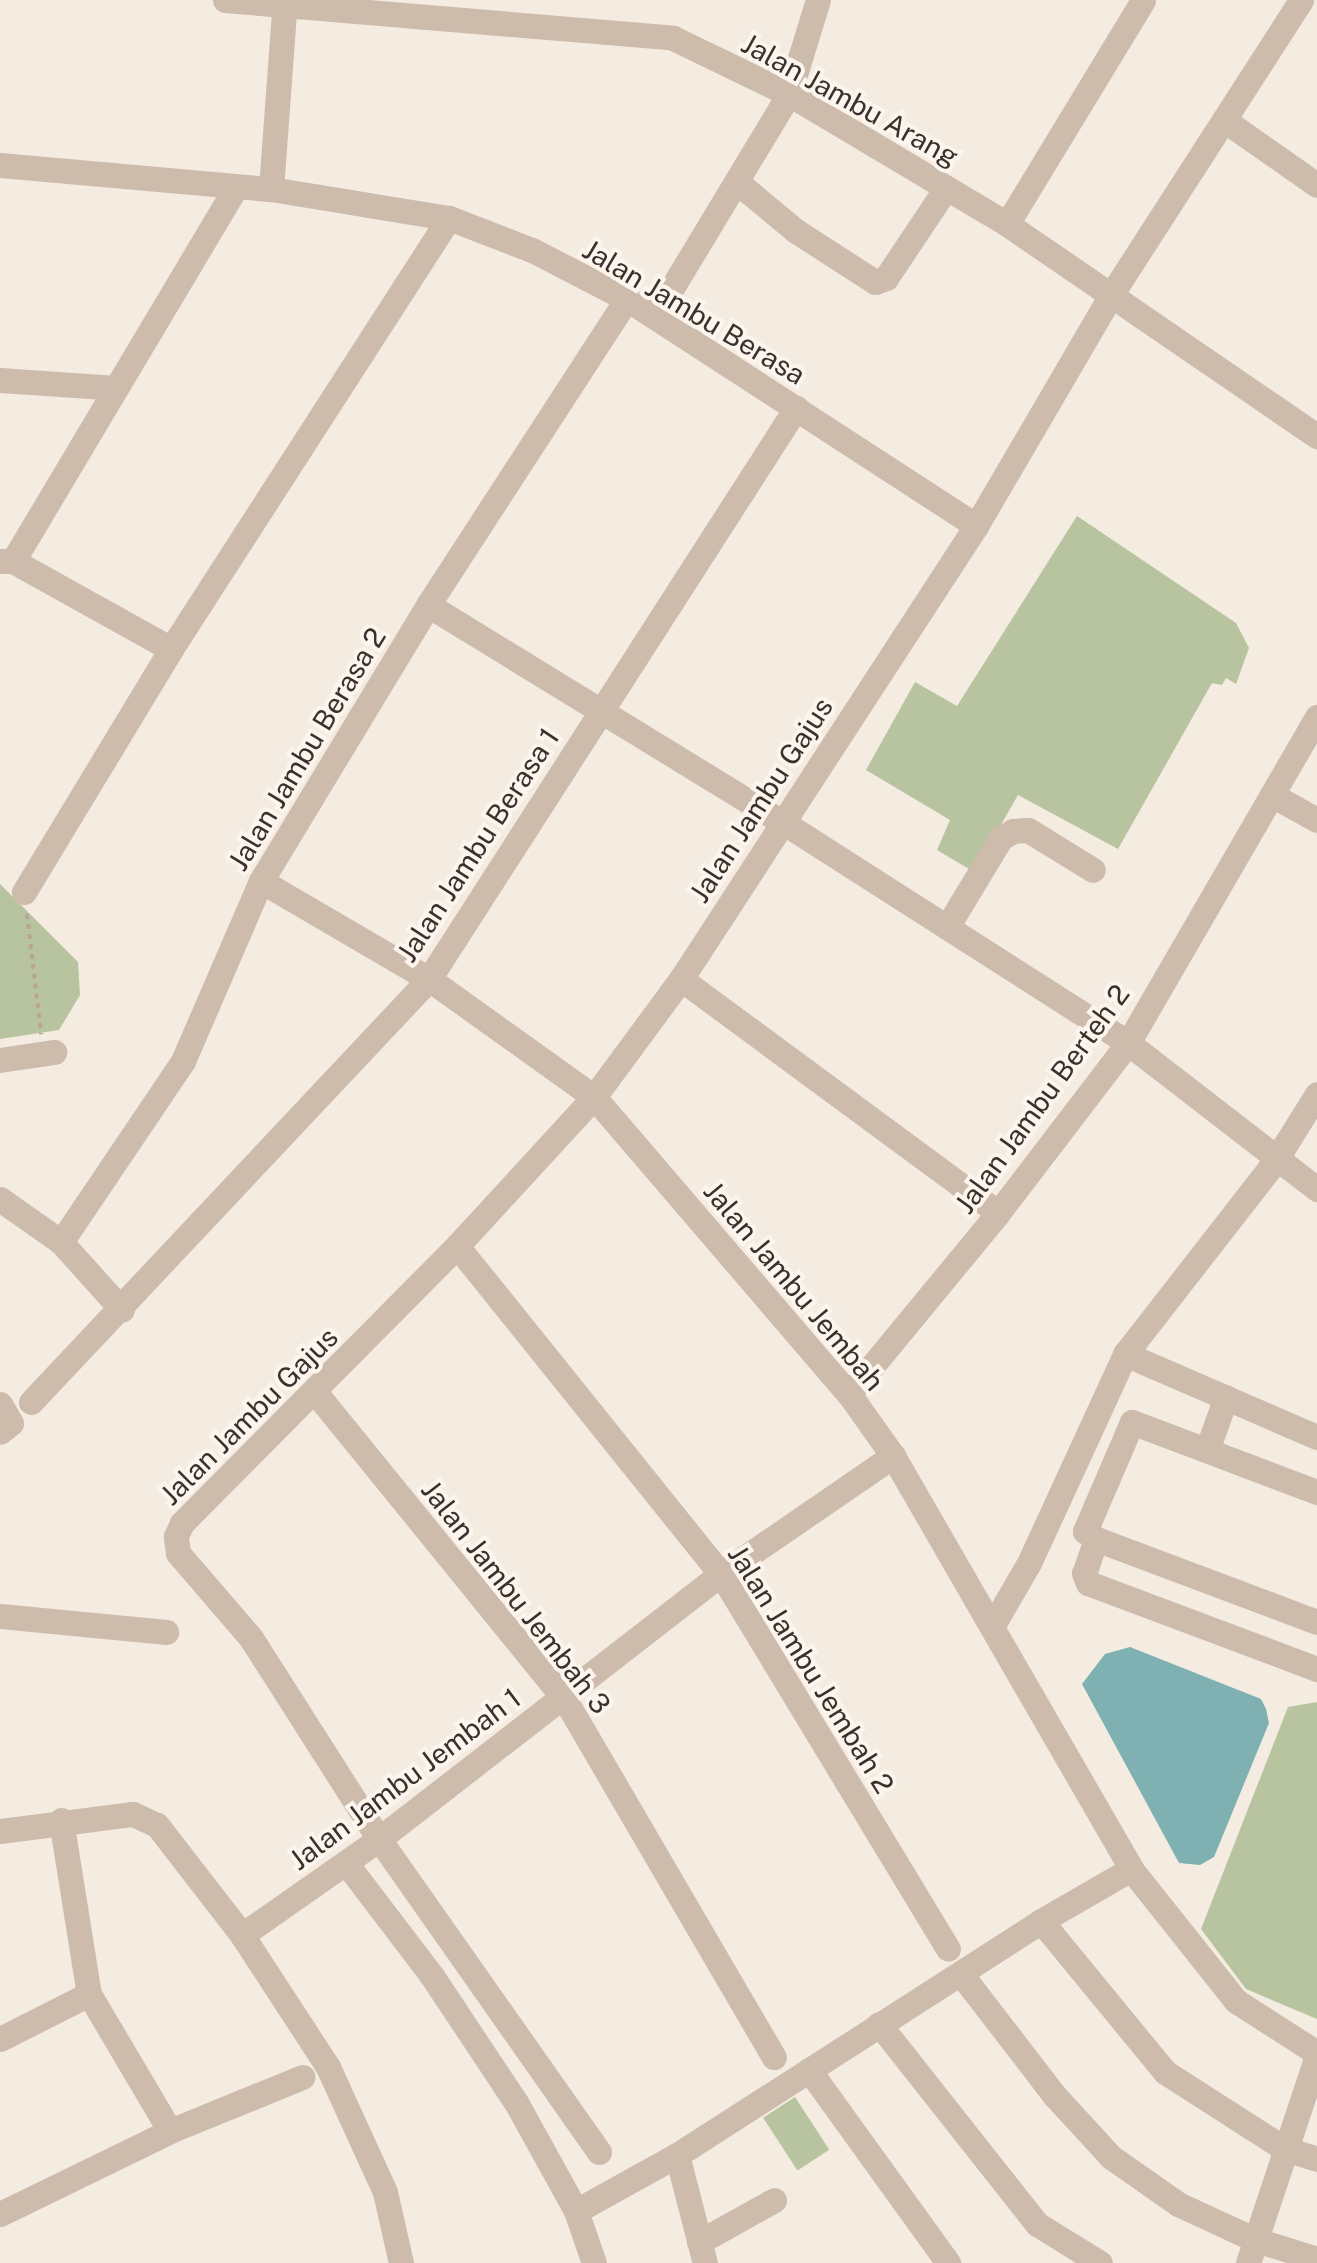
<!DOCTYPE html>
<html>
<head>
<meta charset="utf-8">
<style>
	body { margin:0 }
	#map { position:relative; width:1317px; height:2263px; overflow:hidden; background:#f4ebe1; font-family:"Public Sans",sans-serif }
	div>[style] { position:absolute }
	.green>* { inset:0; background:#b8c4a0; transform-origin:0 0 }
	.water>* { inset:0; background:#7fb0b2 }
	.path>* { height:4px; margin-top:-2px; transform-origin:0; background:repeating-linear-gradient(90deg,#b9a596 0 5px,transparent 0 10px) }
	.minor>* { height:25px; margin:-12.5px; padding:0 12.5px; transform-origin:12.5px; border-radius:12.5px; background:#cdbbac }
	span { translate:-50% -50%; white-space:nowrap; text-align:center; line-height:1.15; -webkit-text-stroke:8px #fbf5ee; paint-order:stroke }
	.street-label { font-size:28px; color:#3b302b }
</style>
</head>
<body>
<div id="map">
	<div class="green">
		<div style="clip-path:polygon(1077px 516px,1236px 623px,1249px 648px,1236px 684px,1226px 678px,1222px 685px,1212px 683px,1118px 849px,1018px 795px,974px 872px,937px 850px,950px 820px,866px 770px,915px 682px,957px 706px)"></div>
		<div style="clip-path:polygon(0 884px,78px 962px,80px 995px,59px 1030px,0 1039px)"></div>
		<div style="clip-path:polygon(1317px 1702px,1317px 2019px,1246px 1989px,1201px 1929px,1288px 1707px)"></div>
		<div style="left:795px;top:2097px;width:63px;height:38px;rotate:57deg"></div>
	</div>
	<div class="water">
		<div style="clip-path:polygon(1130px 1647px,1261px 1699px,1266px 1709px,1269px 1723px,1214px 1857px,1200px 1865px,1179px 1863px,1082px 1684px,1105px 1654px)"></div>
	</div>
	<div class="path">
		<div style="left:27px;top:914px;width:121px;rotate:83.3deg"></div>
	</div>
	<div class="minor">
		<div style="left:225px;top:0;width:450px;rotate:4.8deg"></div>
		<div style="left:673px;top:38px;width:129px;rotate:25.8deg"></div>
		<div style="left:789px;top:94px;width:254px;rotate:30.8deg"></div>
		<div style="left:1007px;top:224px;width:376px;rotate:34.4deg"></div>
		<div style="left:1224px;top:120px;width:113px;rotate:35deg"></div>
		<div style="left:0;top:165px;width:272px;rotate:5.1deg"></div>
		<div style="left:271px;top:189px;width:180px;rotate:9.3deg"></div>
		<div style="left:449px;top:218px;width:89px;rotate:21.1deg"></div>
		<div style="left:532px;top:250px;width:107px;rotate:27.3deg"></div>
		<div style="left:627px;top:299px;width:416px;rotate:33deg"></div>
		<div style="left:738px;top:183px;width:75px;rotate:39.6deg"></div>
		<div style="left:796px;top:231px;width:94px;rotate:32.8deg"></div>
		<div style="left:875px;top:282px;width:12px;rotate:-20deg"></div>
		<div style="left:886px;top:278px;width:108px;rotate:-56.3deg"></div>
		<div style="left:271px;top:189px;width:190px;rotate:-85.8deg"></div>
		<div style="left:1007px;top:224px;width:262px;rotate:-58.7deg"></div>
		<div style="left:655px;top:316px;width:259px;rotate:-58.9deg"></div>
		<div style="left:789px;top:94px;width:98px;rotate:-72.9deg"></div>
		<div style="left:0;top:380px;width:116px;rotate:3.9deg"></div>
		<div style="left:0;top:561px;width:13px"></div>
		<div style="left:13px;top:561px;width:181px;rotate:29.1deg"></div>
		<div style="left:13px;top:561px;width:435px;rotate:-59.2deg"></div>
		<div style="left:428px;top:605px;width:414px;rotate:31.5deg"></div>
		<div style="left:781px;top:821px;width:412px;rotate:32.6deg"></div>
		<div style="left:1128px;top:1043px;width:239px;rotate:37.7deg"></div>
		<div style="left:1272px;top:795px;width:51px;rotate:29.1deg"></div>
		<div style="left:261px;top:881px;width:194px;rotate:30.3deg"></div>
		<div style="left:429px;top:979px;width:203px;rotate:35.6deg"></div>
		<div style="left:594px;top:1097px;width:391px;rotate:49.4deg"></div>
		<div style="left:849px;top:1394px;width:76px;rotate:54.6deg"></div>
		<div style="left:893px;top:1456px;width:477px;rotate:60deg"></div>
		<div style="left:1131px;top:1869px;width:169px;rotate:51.5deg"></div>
		<div style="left:1236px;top:2001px;width:96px;rotate:32.7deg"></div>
		<div style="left:24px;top:892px;width:284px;rotate:-58.8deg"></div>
		<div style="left:171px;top:649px;width:513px;rotate:-57.18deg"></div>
		<div style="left:947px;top:927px;width:104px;rotate:-58.8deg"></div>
		<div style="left:1001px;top:838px;width:14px;rotate:-30deg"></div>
		<div style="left:1013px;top:831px;width:15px;rotate:-4deg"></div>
		<div style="left:1028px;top:830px;width:76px;rotate:31.6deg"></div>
		<div style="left:681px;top:979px;width:394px;rotate:36.4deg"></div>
		<div style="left:0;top:1060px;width:55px;rotate:-8.4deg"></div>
		<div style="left:0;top:1199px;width:75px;rotate:35.2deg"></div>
		<div style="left:61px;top:1242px;width:91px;rotate:48.1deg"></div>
		<div style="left:61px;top:1242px;width:218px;rotate:-56deg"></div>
		<div style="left:183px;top:1061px;width:196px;rotate:-66.6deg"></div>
		<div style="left:261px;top:881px;width:323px;rotate:-58.8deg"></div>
		<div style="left:428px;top:605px;width:365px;rotate:-57deg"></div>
		<div style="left:457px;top:1246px;width:421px;rotate:51.2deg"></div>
		<div style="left:721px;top:1574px;width:438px;rotate:58.8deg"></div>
		<div style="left:1125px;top:1354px;width:209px;rotate:23.4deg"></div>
		<div style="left:315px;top:1392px;width:395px;rotate:50.9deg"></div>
		<div style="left:564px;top:1698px;width:416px;rotate:59.7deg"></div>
		<div style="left:849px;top:1394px;width:234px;rotate:-50.5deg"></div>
		<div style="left:998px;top:1213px;width:214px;rotate:-52.6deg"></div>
		<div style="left:1128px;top:1043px;width:377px;rotate:-59.9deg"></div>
		<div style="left:31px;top:1402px;width:581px;rotate:-46.74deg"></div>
		<div style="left:429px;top:979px;width:679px;rotate:-57.27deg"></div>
		<div style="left:0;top:1404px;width:22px;rotate:60deg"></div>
		<div style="left:11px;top:1423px;width:14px;rotate:141deg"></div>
		<div style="left:1207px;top:1450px;width:56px;rotate:-70.3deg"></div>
		<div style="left:1317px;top:1492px;width:198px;rotate:-159.3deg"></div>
		<div style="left:1132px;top:1422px;width:119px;rotate:113.3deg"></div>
		<div style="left:1085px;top:1531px;width:14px;rotate:36deg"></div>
		<div style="left:1096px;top:1539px;width:236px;rotate:20.6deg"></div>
		<div style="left:1096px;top:1539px;width:36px;rotate:109deg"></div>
		<div style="left:1084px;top:1573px;width:11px;rotate:68deg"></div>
		<div style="left:1088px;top:1583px;width:245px;rotate:20.6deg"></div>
		<div style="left:0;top:1616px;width:167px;rotate:5.5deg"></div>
		<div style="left:993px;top:1625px;width:72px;rotate:-59.9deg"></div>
		<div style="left:1029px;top:1563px;width:230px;rotate:-65.3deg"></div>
		<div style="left:1125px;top:1354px;width:244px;rotate:-52.1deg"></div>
		<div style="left:1275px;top:1161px;width:79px;rotate:-57.9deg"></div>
		<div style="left:61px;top:1820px;width:176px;rotate:80.9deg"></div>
		<div style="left:89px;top:1994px;width:159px;rotate:59.4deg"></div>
		<div style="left:0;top:1831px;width:134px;rotate:-7.3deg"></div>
		<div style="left:133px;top:1814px;width:26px;rotate:25deg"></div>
		<div style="left:157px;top:1825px;width:139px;rotate:52.3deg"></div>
		<div style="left:242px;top:1935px;width:158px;rotate:56.9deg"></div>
		<div style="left:328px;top:2067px;width:137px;rotate:65.5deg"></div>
		<div style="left:385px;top:2192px;width:73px;rotate:77.3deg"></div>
		<div style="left:346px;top:1863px;width:142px;rotate:52.7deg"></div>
		<div style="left:432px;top:1976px;width:154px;rotate:56.4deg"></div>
		<div style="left:517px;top:2104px;width:122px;rotate:61.1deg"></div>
		<div style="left:576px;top:2211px;width:55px;rotate:70.9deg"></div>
		<div style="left:1041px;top:1921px;width:195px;rotate:50.6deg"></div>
		<div style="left:1165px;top:2072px;width:143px;rotate:32.7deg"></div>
		<div style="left:1285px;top:2149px;width:34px;rotate:17deg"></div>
		<div style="left:242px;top:1935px;width:167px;rotate:-35deg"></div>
		<div style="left:379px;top:1839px;width:433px;rotate:-37.8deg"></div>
		<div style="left:721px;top:1574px;width:209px;rotate:-34.5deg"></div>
		<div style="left:961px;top:1974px;width:154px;rotate:52.4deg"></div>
		<div style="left:1055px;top:2096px;width:83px;rotate:47.4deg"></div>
		<div style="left:1111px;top:2157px;width:82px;rotate:35deg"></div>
		<div style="left:1178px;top:2204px;width:86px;rotate:24.8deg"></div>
		<div style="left:1256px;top:2240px;width:64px;rotate:17.3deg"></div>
		<div style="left:879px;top:2024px;width:255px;rotate:51.7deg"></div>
		<div style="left:1037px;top:2224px;width:74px;rotate:31.8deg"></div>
		<div style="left:0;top:2039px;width:100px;rotate:-26.8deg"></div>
		<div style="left:809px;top:2070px;width:238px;rotate:54.2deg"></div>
		<div style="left:599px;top:2152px;width:383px;rotate:-125.1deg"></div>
		<div style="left:379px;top:1839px;width:238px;rotate:-122.5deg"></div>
		<div style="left:251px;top:1638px;width:112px;rotate:-130.7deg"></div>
		<div style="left:178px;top:1553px;width:17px;rotate:-97deg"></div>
		<div style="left:176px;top:1536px;width:14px;rotate:-65deg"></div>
		<div style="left:182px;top:1523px;width:390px;rotate:-45.2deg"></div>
		<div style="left:457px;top:1246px;width:202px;rotate:-47.4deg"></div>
		<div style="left:594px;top:1097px;width:147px;rotate:-53.6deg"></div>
		<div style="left:681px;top:979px;width:541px;rotate:-56.93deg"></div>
		<div style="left:976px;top:526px;width:268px;rotate:-59.7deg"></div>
		<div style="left:1111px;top:295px;width:351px;rotate:-57.2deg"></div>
		<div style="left:677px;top:2155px;width:112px;rotate:75.5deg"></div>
		<div style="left:576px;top:2211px;width:115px;rotate:-29deg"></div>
		<div style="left:677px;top:2155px;width:433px;rotate:-32.7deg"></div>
		<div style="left:1041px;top:1921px;width:104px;rotate:-30deg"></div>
		<div style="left:0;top:2214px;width:189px;rotate:-26deg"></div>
		<div style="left:170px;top:2131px;width:143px;rotate:-22.2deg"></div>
		<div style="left:699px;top:2242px;width:86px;rotate:-29.2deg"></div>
		<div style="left:1248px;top:2263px;width:219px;rotate:-71.6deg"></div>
	</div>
	<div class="street-label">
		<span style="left:850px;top:100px;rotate:29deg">Jalan Jambu Arang</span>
		<span style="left:694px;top:312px;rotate:31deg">Jalan Jambu Berasa</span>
		<span style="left:307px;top:749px;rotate:-59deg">Jalan Jambu Berasa 2</span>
		<span style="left:761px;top:800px;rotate:-57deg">Jalan Jambu Gajus</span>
		<span style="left:478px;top:845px;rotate:-57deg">Jalan Jambu Berasa 1</span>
		<span style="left:1042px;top:1099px;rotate:-54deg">Jalan Jambu Berteh 2</span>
		<span style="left:794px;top:1286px;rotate:50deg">Jalan Jambu Jembah</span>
		<span style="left:249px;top:1416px;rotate:-45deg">Jalan Jambu Gajus</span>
		<span style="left:516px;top:1597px;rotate:52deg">Jalan Jambu Jembah 3</span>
		<span style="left:811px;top:1669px;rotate:58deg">Jalan Jambu Jembah 2</span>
		<span style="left:405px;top:1779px;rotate:-37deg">Jalan Jambu Jembah 1</span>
	</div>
</div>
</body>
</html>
